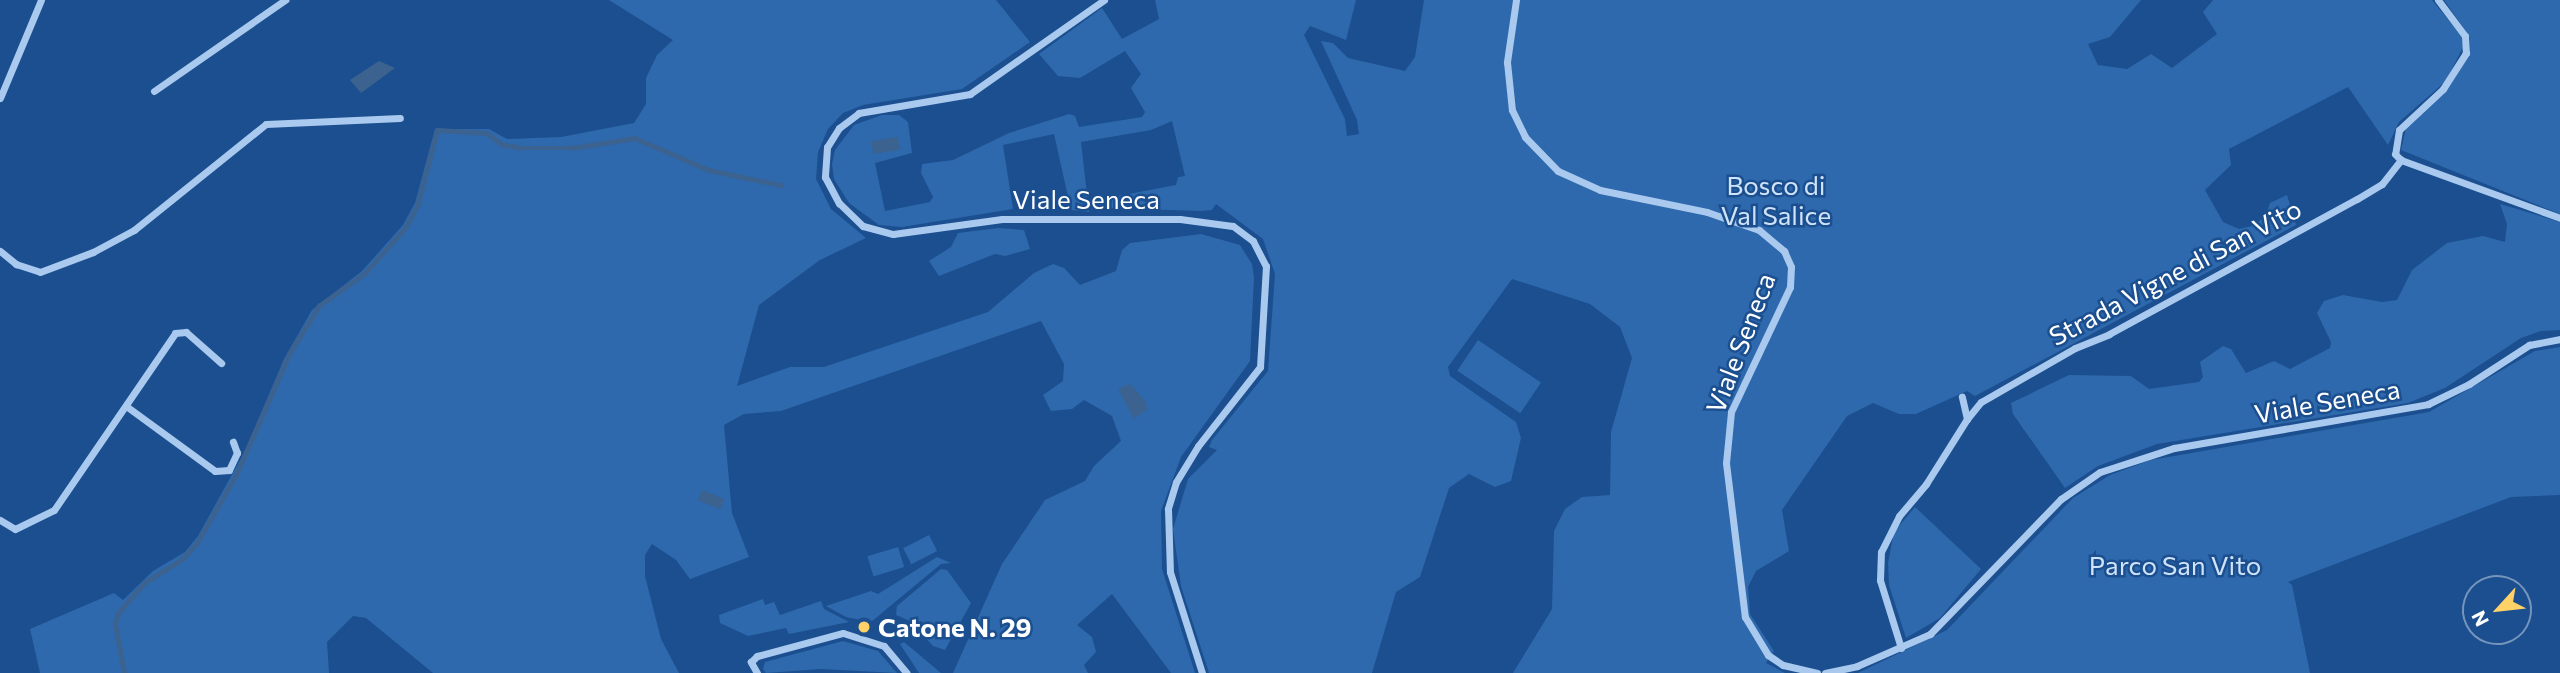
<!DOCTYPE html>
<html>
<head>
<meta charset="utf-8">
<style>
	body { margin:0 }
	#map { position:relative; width:2560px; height:673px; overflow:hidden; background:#1b4f8f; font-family:Commissioner,sans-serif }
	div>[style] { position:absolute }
	.green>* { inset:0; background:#2e69ad; transform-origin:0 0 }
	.water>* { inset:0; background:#3c6290; transform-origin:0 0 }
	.stream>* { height:4.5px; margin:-2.25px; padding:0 2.25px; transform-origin:2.25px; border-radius:2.25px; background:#3c6290 }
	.street>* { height:7px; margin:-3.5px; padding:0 3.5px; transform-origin:3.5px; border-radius:3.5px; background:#a9c9ee }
	.dots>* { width:19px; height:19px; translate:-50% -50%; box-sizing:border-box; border:4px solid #1b4f8f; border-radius:50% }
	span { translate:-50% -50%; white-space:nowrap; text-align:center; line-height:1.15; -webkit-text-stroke:5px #1b4f8f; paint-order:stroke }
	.park-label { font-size:26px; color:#cfe3fa }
	.street-label { font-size:26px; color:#fff }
	.poi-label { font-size:26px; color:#fff; font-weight:700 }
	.left { translate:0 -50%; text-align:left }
	.north { position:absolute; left:2462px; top:575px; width:70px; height:70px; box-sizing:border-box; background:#1b4f8f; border:2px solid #7695bc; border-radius:50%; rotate:243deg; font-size:19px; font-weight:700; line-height:28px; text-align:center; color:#fff }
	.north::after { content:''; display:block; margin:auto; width:24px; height:32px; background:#ffd166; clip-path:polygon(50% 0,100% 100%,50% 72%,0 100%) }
</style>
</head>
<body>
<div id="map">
	<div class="green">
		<div style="clip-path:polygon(609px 0,996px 0,1030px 42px,962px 89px,863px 105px,843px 113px,828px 129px,818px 152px,816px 179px,831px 209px,866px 238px,820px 260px,759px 305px,737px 386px,790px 367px,824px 367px,988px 312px,1034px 273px,1053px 264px,1064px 268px,1080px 285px,1116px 271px,1122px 250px,1130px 243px,1201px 234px,1240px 245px,1252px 264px,1254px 277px,1250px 361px,1181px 457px,1161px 511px,1162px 569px,1195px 673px,1171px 673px,1112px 594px,1077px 625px,1092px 637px,1096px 652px,1084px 665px,1088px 673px,953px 673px,1002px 564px,1045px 500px,1085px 481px,1094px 466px,1121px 441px,1112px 416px,1084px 400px,1072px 409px,1051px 411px,1043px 395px,1063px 381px,1064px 364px,1041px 321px,781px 411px,744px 414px,724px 425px,732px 513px,749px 557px,690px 579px,676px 560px,652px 544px,645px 555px,645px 576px,661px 639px,679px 673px,433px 673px,366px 618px,353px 616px,327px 642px,329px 673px,40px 673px,30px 629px,114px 593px,123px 600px,153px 571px,185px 552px,198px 536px,244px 453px,284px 359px,312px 310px,362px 271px,403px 225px,415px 203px,435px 129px,489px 129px,507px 139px,561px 137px,634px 123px,646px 104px,646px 78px,657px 55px,673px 40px)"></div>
		<div style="clip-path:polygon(1155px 0,1356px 0,1346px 40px,1310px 26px,1304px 35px,1345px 119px,1347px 136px,1359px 134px,1357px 120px,1321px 41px,1333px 43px,1348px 58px,1405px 71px,1415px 57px,1424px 0,2141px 0,2110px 37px,2088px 44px,2098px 65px,2127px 69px,2151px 54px,2172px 68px,2217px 34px,2203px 12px,2213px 0,2432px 0,2462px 37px,2463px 47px,2446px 81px,2399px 122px,2388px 145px,2348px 87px,2229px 149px,2231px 165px,2205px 190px,2223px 222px,2239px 229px,2252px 226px,2265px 217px,2270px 203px,2287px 195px,2296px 225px,1975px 396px,1967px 391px,1916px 414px,1899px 414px,1873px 403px,1847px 416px,1782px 510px,1789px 551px,1756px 571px,1748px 587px,1750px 614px,1774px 651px,1766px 663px,1785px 673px,1513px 673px,1552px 609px,1554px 531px,1565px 509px,1582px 497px,1610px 495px,1611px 432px,1632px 358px,1620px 327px,1590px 304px,1512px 279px,1448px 367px,1450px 376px,1516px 422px,1521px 438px,1511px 481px,1495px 487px,1469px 474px,1449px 488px,1420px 577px,1396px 592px,1372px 673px,1209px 673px,1181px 586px,1173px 529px,1188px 479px,1217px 450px,1209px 447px,1212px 440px,1268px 371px,1275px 274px,1263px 239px,1216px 204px,1212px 210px,1201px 211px,1109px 208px,1113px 197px,1176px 185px,1178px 177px,1185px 176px,1172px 121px,1151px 130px,1081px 142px,1089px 212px,1071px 210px,1054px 134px,1003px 145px,1013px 209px,902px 227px,879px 225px,849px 203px,834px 179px,832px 164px,835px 150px,854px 125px,882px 115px,899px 115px,908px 122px,912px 153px,875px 163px,885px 211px,930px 202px,933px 197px,921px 173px,922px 164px,953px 160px,1009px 133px,1069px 114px,1075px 116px,1079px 127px,1142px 117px,1145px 112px,1131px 88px,1141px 74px,1125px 51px,1080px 78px,1058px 76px,1039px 54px,1102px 8px,1122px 39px,1159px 19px)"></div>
		<div style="clip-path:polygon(2444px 0,2560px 0,2560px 214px,2401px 150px,2406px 128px,2451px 84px,2469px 56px,2470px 37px)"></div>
		<div style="clip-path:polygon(2500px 204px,2560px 222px,2560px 330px,2541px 331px,2521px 338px,2445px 388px,2408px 403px,2157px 444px,2098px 466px,2065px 488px,2013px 414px,2011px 403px,2069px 375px,2131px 376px,2149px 389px,2199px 382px,2203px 377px,2200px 362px,2223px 346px,2231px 349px,2246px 373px,2274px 361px,2290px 369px,2330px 348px,2331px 342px,2317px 313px,2324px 301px,2343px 295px,2382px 302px,2397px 300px,2412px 270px,2447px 243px,2483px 236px,2505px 242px,2507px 224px)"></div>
		<div style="clip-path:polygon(998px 228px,1024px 230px,1030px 249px,1005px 256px,995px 254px,939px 276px,929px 261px,951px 247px,958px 233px)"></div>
		<div style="left:1478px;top:340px;width:76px;height:37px;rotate:34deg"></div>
		<div style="clip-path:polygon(2560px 347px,2560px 495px,2511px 497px,2288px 582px,2292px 585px,2310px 673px,1858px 673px,1947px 630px,2073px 498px,2110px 475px,2151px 460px,2429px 412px,2535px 351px)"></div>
		<div style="clip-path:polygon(1915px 507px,1981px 569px,1940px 618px,1906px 638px,1889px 585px,1888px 563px,1894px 532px)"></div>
		<div style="left:929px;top:535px;width:18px;height:29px;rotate:63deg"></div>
		<div style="left:898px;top:547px;width:21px;height:32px;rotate:73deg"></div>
		<div style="clip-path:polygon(937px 557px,951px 563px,941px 564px,871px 622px,846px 617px,826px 606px,871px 591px,878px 594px)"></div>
		<div style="clip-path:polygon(941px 569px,947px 570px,971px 603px,945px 650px,933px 646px,910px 621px,896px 615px,897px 606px)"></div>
		<div style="clip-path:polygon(763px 599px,765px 605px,774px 602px,780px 615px,821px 601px,824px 609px,849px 622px,789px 634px,786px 628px,748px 636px,720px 623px,719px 615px)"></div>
		<div style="clip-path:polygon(843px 641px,878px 651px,897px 673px,821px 669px,766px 673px,763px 669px,765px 662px)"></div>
		<div style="clip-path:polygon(904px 642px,941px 673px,919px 673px,900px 644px)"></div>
	</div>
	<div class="water">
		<div style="clip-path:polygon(379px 61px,395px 68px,361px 93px,350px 80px)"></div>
		<div style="left:898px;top:137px;width:13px;height:27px;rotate:81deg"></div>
		<div style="clip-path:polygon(1130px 384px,1146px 402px,1147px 409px,1134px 419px,1118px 389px)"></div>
		<div style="left:702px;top:490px;width:24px;height:11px;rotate:22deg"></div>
	</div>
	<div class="stream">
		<div style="left:124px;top:673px;width:50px;rotate:-100.4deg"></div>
		<div style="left:115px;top:624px;width:11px;rotate:-75deg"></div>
		<div style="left:118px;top:613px;width:40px;rotate:-49deg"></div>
		<div style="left:144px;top:583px;width:44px;rotate:-31.9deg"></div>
		<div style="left:181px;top:560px;width:23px;rotate:-47deg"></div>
		<div style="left:197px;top:543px;width:78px;rotate:-60.2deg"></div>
		<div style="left:236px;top:475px;width:132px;rotate:-66.3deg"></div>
		<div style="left:289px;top:354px;width:57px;rotate:-58deg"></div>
		<div style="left:319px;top:306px;width:57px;rotate:-35.7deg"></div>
		<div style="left:365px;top:273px;width:62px;rotate:-48.3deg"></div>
		<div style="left:406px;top:227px;width:27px;rotate:-63deg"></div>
		<div style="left:418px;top:203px;width:75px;rotate:-75.4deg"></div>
		<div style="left:437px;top:130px;width:50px;rotate:3.4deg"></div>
		<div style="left:487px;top:133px;width:18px;rotate:38deg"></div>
		<div style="left:501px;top:144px;width:20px;rotate:11deg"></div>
		<div style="left:521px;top:148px;width:51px"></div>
		<div style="left:572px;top:148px;width:64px;rotate:-9deg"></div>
		<div style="left:635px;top:138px;width:81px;rotate:23.4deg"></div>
		<div style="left:709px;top:170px;width:74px;rotate:11.8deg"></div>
	</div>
	<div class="street">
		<div style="left:1104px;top:0;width:164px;rotate:145deg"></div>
		<div style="left:970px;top:94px;width:113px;rotate:170.3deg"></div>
		<div style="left:859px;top:113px;width:25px;rotate:143deg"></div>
		<div style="left:839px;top:128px;width:22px;rotate:122deg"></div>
		<div style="left:827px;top:147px;width:30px;rotate:94deg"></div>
		<div style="left:825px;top:177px;width:30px;rotate:62deg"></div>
		<div style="left:839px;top:203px;width:33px;rotate:44deg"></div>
		<div style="left:863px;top:226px;width:31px;rotate:15deg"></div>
		<div style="left:893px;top:234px;width:110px;rotate:-7.8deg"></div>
		<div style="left:1002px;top:219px;width:178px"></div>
		<div style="left:1180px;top:219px;width:53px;rotate:7.5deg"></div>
		<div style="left:1233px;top:226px;width:25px;rotate:37deg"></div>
		<div style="left:1253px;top:241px;width:28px;rotate:63deg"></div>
		<div style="left:1266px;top:266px;width:101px;rotate:93.4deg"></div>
		<div style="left:1260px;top:367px;width:100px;rotate:128.1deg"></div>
		<div style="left:1198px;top:446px;width:42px;rotate:121.4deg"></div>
		<div style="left:1176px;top:482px;width:28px;rotate:107deg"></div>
		<div style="left:1168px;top:509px;width:63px;rotate:88.2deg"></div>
		<div style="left:1170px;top:572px;width:106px;rotate:72.4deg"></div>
		<div style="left:1516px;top:0;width:63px;rotate:98.3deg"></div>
		<div style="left:1507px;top:62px;width:48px;rotate:84.1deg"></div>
		<div style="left:1512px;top:110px;width:30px;rotate:64deg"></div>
		<div style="left:1525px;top:137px;width:47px;rotate:45.9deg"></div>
		<div style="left:1558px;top:171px;width:46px;rotate:24.3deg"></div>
		<div style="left:1600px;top:190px;width:109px;rotate:11.6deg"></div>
		<div style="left:1707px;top:212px;width:55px;rotate:19.1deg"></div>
		<div style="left:1759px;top:230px;width:33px;rotate:40deg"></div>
		<div style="left:1784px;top:251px;width:17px;rotate:66deg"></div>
		<div style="left:1791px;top:267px;width:20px;rotate:93deg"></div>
		<div style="left:1790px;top:287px;width:138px;rotate:115.3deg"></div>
		<div style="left:1731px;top:412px;width:51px;rotate:95.6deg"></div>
		<div style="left:1726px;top:463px;width:155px;rotate:83deg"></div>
		<div style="left:1745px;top:617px;width:44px;rotate:58.8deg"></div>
		<div style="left:1768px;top:655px;width:18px;rotate:34deg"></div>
		<div style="left:1783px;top:665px;width:35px;rotate:13deg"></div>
		<div style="left:2438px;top:0;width:45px;rotate:53.1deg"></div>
		<div style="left:2465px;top:36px;width:17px;rotate:87deg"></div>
		<div style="left:2466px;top:53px;width:43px;rotate:122.6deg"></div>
		<div style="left:2443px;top:89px;width:60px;rotate:137deg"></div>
		<div style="left:2399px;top:130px;width:24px;rotate:99deg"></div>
		<div style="left:2395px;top:154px;width:8px;rotate:45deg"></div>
		<div style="left:2401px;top:160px;width:169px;rotate:20deg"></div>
		<div style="left:154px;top:91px;width:160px;rotate:-34.8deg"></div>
		<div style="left:0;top:98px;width:106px;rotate:-67.3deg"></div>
		<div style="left:0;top:251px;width:21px;rotate:39deg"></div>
		<div style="left:16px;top:264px;width:25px;rotate:18deg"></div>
		<div style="left:40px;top:272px;width:57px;rotate:-20.7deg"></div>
		<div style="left:93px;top:252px;width:47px;rotate:-28.2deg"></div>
		<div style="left:134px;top:230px;width:169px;rotate:-38.8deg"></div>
		<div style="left:266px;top:124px;width:134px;rotate:-2.6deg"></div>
		<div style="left:126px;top:406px;width:110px;rotate:36.1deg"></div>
		<div style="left:215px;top:471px;width:14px;rotate:-4deg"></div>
		<div style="left:229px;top:470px;width:19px;rotate:-65deg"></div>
		<div style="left:237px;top:453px;width:12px;rotate:-110deg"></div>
		<div style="left:1967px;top:419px;width:22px;rotate:-51deg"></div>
		<div style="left:1981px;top:402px;width:108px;rotate:-29.9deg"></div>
		<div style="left:2075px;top:348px;width:37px;rotate:-22deg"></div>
		<div style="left:2109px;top:334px;width:282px;rotate:-28.6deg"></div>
		<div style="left:2357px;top:199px;width:29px;rotate:-31deg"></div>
		<div style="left:2382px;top:184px;width:31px;rotate:-52deg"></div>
		<div style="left:0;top:520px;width:17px;rotate:31deg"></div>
		<div style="left:15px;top:529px;width:43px;rotate:-26deg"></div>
		<div style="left:54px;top:510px;width:214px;rotate:-55.6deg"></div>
		<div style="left:175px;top:333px;width:11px;rotate:-5deg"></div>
		<div style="left:186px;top:332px;width:47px;rotate:41.5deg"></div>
		<div style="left:1901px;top:648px;width:71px;rotate:-107.2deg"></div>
		<div style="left:1880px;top:580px;width:28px;rotate:-88deg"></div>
		<div style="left:1881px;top:552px;width:40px;rotate:-63.4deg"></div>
		<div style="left:1899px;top:516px;width:42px;rotate:-49.8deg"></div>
		<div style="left:1926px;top:484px;width:77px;rotate:-57.8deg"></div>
		<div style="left:1967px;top:419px;width:23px;rotate:-103deg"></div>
		<div style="left:757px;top:673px;width:13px;rotate:-119deg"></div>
		<div style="left:751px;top:662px;width:8px;rotate:-45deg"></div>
		<div style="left:757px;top:656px;width:89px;rotate:-15deg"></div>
		<div style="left:843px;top:633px;width:43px;rotate:17.6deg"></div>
		<div style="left:884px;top:646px;width:35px;rotate:50deg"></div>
		<div style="left:1825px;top:673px;width:33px;rotate:-12deg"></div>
		<div style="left:1857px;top:666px;width:80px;rotate:-23.7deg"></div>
		<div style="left:1930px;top:634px;width:188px;rotate:-45.9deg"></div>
		<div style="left:2061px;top:499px;width:47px;rotate:-34.7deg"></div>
		<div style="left:2100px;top:472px;width:78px;rotate:-18deg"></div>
		<div style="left:2174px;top:448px;width:258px;rotate:-9.8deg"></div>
		<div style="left:2428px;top:404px;width:46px;rotate:-26deg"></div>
		<div style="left:2469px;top:384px;width:72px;rotate:-33deg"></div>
		<div style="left:2529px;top:345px;width:32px;rotate:-11deg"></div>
	</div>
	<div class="dots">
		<div style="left:864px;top:627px;background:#ffd166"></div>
	</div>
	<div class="park-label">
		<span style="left:1776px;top:200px">Bosco di<br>Val Salice</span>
		<span style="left:2175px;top:565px">Parco San Vito</span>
	</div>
	<div class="street-label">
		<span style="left:1086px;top:199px">Viale Seneca</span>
		<span style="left:2175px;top:272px;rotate:-28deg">Strada Vigne di San Vito</span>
		<span style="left:1740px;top:343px;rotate:-69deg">Viale Seneca</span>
		<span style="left:2327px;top:401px;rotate:-10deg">Viale Seneca</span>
	</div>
	<div class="poi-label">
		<span class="left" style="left:878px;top:627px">Catone N. 29</span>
	</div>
	<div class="north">N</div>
</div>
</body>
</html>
